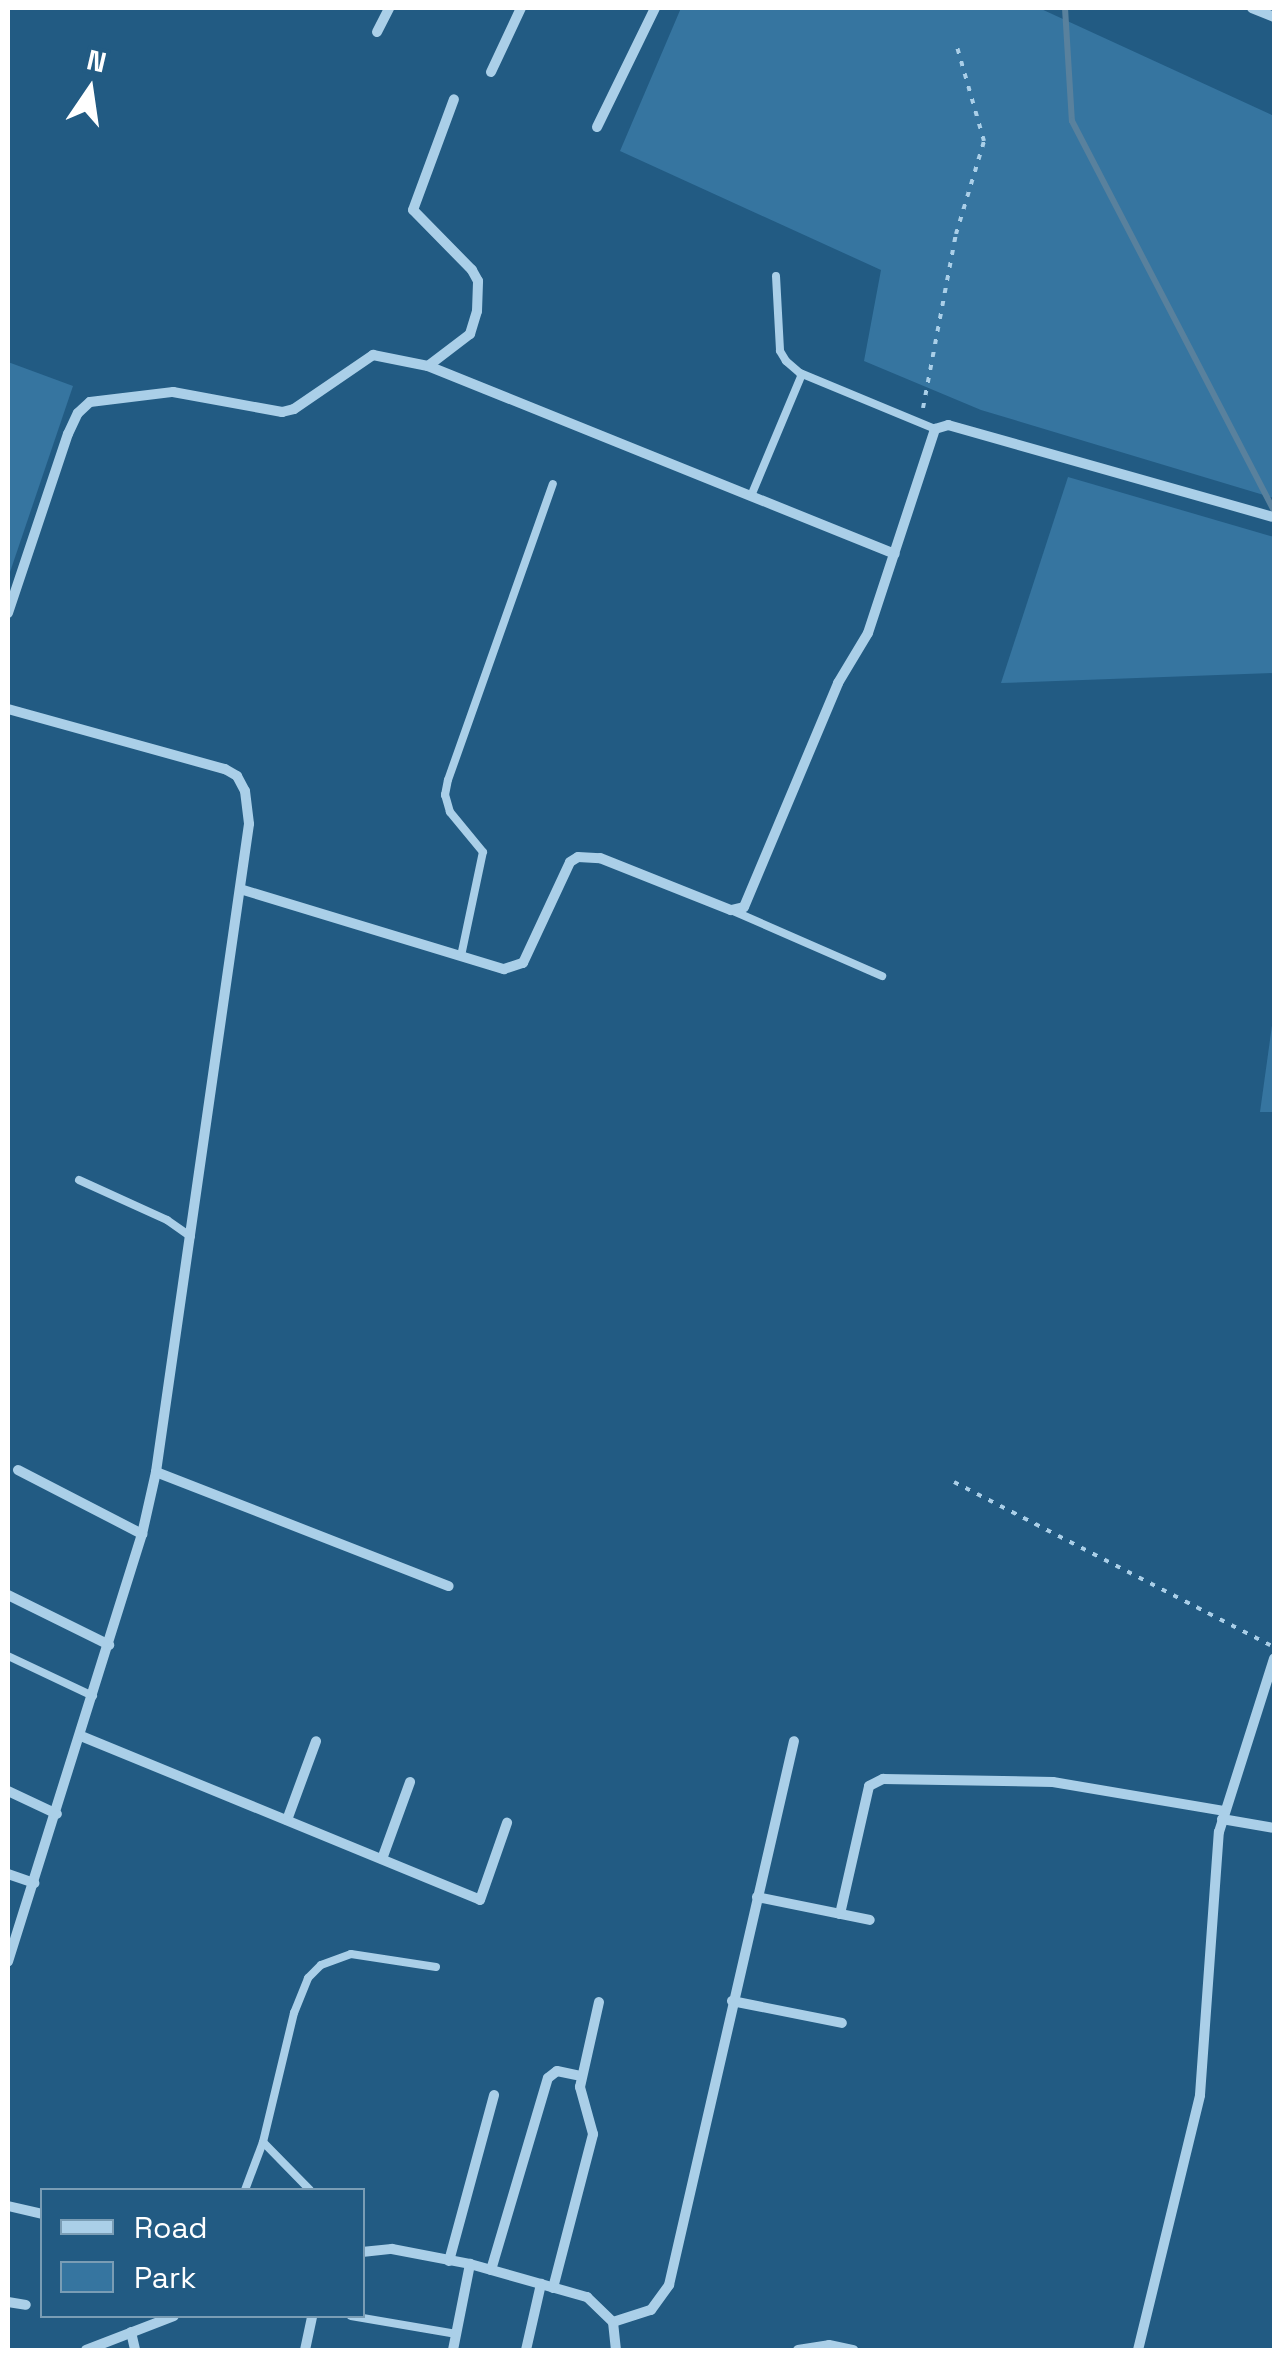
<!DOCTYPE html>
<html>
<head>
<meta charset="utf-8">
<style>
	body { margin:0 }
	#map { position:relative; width:1282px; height:2358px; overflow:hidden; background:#225b83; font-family:"Space Grotesk",sans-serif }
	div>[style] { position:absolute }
	.green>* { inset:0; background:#3675a0 }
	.stream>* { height:6px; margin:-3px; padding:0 3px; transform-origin:3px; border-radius:3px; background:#59819d }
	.path>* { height:4px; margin-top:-2px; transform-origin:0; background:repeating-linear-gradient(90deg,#aacfe8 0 5px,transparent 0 13px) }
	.lane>* { height:8px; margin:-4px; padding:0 4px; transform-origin:4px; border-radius:4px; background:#aacfe8 }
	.street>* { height:10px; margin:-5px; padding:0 5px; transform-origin:5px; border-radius:5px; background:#aacfe8 }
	span { translate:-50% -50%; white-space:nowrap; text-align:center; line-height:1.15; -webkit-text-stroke:9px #225b83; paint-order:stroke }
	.frame { position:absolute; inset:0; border:10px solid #fff; pointer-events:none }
	.legend { position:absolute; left:40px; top:2188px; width:325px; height:130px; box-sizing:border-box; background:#225b83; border:2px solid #7a9db5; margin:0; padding:12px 18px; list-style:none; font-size:30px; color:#fff }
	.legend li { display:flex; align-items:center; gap:20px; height:50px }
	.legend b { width:50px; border:2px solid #7a9db5 }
	.north { position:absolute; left:40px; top:40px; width:100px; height:100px; -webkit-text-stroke:8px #225b83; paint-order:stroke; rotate:13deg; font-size:28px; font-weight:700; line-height:40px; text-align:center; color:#fff }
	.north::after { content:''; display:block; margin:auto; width:35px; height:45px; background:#fff; clip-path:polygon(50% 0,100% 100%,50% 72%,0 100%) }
</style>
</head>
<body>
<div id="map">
	<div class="green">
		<div style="clip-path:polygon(681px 8px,1039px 8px,1274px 116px,1274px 498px,981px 410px,864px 361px,881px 270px,620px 151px)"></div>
		<div style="clip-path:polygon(8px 362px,73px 386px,8px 578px)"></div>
		<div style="clip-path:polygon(1068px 477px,1274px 537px,1274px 673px,1001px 683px)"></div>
		<div style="clip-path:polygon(1274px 1011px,1274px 1112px,1260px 1112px)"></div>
	</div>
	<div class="stream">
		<div style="left:1065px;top:8px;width:113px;rotate:86.5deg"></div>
		<div style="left:1072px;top:121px;width:438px;rotate:62.6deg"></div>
	</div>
	<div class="path">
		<div style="left:923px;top:408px;width:177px;rotate:-79.3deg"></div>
		<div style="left:956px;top:234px;width:97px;rotate:-73.2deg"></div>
		<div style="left:984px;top:141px;width:98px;rotate:-106deg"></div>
		<div style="left:954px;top:1482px;width:356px;rotate:27.3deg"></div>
	</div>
	<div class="lane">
		<div style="left:776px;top:276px;width:75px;rotate:86.9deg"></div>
		<div style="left:780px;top:351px;width:12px;rotate:59deg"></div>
		<div style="left:786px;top:361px;width:18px;rotate:41deg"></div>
		<div style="left:800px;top:373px;width:146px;rotate:22.5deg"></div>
		<div style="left:751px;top:496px;width:132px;rotate:-67.3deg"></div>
		<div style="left:731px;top:910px;width:165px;rotate:23.6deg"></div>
		<div style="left:461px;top:956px;width:106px;rotate:-78.1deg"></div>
		<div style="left:483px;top:852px;width:52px;rotate:-129.5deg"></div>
		<div style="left:450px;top:812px;width:18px;rotate:-106deg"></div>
		<div style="left:445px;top:795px;width:15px;rotate:-79deg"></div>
		<div style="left:448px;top:780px;width:314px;rotate:-70.5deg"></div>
		<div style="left:79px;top:1180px;width:97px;rotate:24.4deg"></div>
		<div style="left:167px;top:1220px;width:29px;rotate:35deg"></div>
		<div style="left:8px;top:1656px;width:94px;rotate:25.2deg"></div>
		<div style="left:263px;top:2142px;width:67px;rotate:45.6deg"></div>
		<div style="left:245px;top:2190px;width:51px;rotate:-69.4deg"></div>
		<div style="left:263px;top:2142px;width:133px;rotate:-76.5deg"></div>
		<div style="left:294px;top:2013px;width:38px;rotate:-68deg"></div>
		<div style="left:308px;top:1978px;width:18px;rotate:-45deg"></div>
		<div style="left:321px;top:1965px;width:32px;rotate:-20deg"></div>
		<div style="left:351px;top:1954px;width:86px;rotate:8.7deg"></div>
		<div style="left:351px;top:2316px;width:107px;rotate:9.7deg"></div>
	</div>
	<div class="street">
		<div style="left:1252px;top:8px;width:24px;rotate:22deg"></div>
		<div style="left:377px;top:32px;width:27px;rotate:-63deg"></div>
		<div style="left:491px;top:72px;width:71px;rotate:-64.9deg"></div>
		<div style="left:597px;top:127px;width:132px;rotate:-64deg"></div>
		<div style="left:428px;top:366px;width:53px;rotate:-37.3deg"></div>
		<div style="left:470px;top:334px;width:24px;rotate:-73deg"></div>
		<div style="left:477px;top:311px;width:30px;rotate:-88deg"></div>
		<div style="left:478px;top:281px;width:13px;rotate:-119deg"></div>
		<div style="left:472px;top:270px;width:84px;rotate:-134.5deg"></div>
		<div style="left:413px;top:210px;width:118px;rotate:-69.7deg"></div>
		<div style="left:8px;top:613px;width:189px;rotate:-71.5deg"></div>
		<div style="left:68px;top:434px;width:23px;rotate:-65deg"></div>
		<div style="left:78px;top:413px;width:16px;rotate:-43deg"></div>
		<div style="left:90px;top:402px;width:84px;rotate:-6.9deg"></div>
		<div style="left:173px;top:392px;width:111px;rotate:10.4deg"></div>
		<div style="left:282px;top:412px;width:12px;rotate:-14deg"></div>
		<div style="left:294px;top:409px;width:96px;rotate:-34.4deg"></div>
		<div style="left:373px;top:355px;width:56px;rotate:11.3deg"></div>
		<div style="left:428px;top:366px;width:503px;rotate:21.93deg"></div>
		<div style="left:8px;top:709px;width:225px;rotate:15.5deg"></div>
		<div style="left:225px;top:769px;width:14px;rotate:30deg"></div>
		<div style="left:237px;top:776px;width:17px;rotate:62deg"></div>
		<div style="left:245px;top:791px;width:33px;rotate:83deg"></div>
		<div style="left:249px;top:824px;width:655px;rotate:98.17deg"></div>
		<div style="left:156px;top:1472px;width:64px;rotate:102.7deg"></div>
		<div style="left:142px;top:1534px;width:448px;rotate:107.4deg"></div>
		<div style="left:240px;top:889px;width:276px;rotate:16.9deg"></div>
		<div style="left:504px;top:969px;width:20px;rotate:-18deg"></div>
		<div style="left:523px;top:963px;width:111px;rotate:-65deg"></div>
		<div style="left:570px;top:862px;width:9px;rotate:-32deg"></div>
		<div style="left:578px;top:857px;width:22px;rotate:3deg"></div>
		<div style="left:600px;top:858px;width:141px;rotate:21.7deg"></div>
		<div style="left:731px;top:910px;width:13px;rotate:-13deg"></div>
		<div style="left:744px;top:907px;width:243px;rotate:-67.2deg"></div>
		<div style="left:838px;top:683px;width:58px;rotate:-59deg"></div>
		<div style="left:868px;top:633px;width:215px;rotate:-71.8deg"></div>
		<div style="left:935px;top:429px;width:14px;rotate:-17deg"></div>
		<div style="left:948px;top:425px;width:339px;rotate:15.8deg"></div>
		<div style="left:18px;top:1470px;width:140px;rotate:27.3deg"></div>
		<div style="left:156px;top:1472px;width:314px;rotate:21.3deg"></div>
		<div style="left:8px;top:1595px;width:113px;rotate:26.3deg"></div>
		<div style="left:81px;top:1736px;width:431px;rotate:22.3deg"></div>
		<div style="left:480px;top:1900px;width:82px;rotate:-70.7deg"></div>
		<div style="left:8px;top:1791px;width:54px;rotate:25.1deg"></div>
		<div style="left:1222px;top:1819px;width:53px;rotate:9.8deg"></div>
		<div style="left:287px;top:1820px;width:84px;rotate:-69.8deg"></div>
		<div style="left:382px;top:1859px;width:82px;rotate:-70deg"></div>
		<div style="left:8px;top:1874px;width:28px;rotate:19deg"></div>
		<div style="left:757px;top:1897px;width:115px;rotate:11.5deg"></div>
		<div style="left:840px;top:1914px;width:131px;rotate:-77.2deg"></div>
		<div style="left:869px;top:1786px;width:16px;rotate:-27deg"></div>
		<div style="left:883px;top:1779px;width:170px;rotate:1deg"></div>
		<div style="left:1053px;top:1782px;width:173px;rotate:9.6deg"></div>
		<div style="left:732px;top:2001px;width:112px;rotate:11.3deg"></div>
		<div style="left:8px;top:2206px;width:35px;rotate:13deg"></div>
		<div style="left:362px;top:2252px;width:30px;rotate:-6deg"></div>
		<div style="left:392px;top:2249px;width:79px;rotate:10.9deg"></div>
		<div style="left:470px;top:2264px;width:122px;rotate:15.8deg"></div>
		<div style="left:587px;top:2297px;width:36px;rotate:44deg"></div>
		<div style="left:613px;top:2322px;width:28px;rotate:84deg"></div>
		<div style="left:449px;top:2261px;width:172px;rotate:-74.8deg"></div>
		<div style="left:491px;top:2270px;width:200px;rotate:-73.5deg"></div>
		<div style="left:548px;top:2078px;width:11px;rotate:-38deg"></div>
		<div style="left:557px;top:2071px;width:25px;rotate:12deg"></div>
		<div style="left:553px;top:2288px;width:159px;rotate:-75.4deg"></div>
		<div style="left:593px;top:2134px;width:49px;rotate:-105.5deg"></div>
		<div style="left:580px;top:2087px;width:87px;rotate:-77.4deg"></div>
		<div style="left:8px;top:2302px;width:18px;rotate:9deg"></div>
		<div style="left:613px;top:2322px;width:40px;rotate:-18deg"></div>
		<div style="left:651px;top:2310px;width:31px;rotate:-54deg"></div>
		<div style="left:669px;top:2285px;width:558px;rotate:-77.06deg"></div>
		<div style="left:131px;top:2332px;width:18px;rotate:77deg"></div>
		<div style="left:86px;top:2350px;width:94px;rotate:-21.1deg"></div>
		<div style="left:305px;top:2350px;width:35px;rotate:-78deg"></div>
		<div style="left:453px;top:2350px;width:88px;rotate:-78.8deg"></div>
		<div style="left:526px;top:2350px;width:68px;rotate:-77.2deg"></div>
		<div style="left:798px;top:2350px;width:31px;rotate:-9deg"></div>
		<div style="left:829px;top:2345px;width:25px;rotate:12deg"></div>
		<div style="left:1138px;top:2350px;width:262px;rotate:-76.3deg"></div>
		<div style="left:1200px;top:2095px;width:264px;rotate:-85.9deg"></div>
		<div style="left:1219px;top:1832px;width:182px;rotate:-72.4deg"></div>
	</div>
	<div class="frame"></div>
	<ul class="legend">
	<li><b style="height:12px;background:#aacfe8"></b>Road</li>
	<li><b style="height:28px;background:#3675a0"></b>Park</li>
	</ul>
	<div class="north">N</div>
</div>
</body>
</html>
